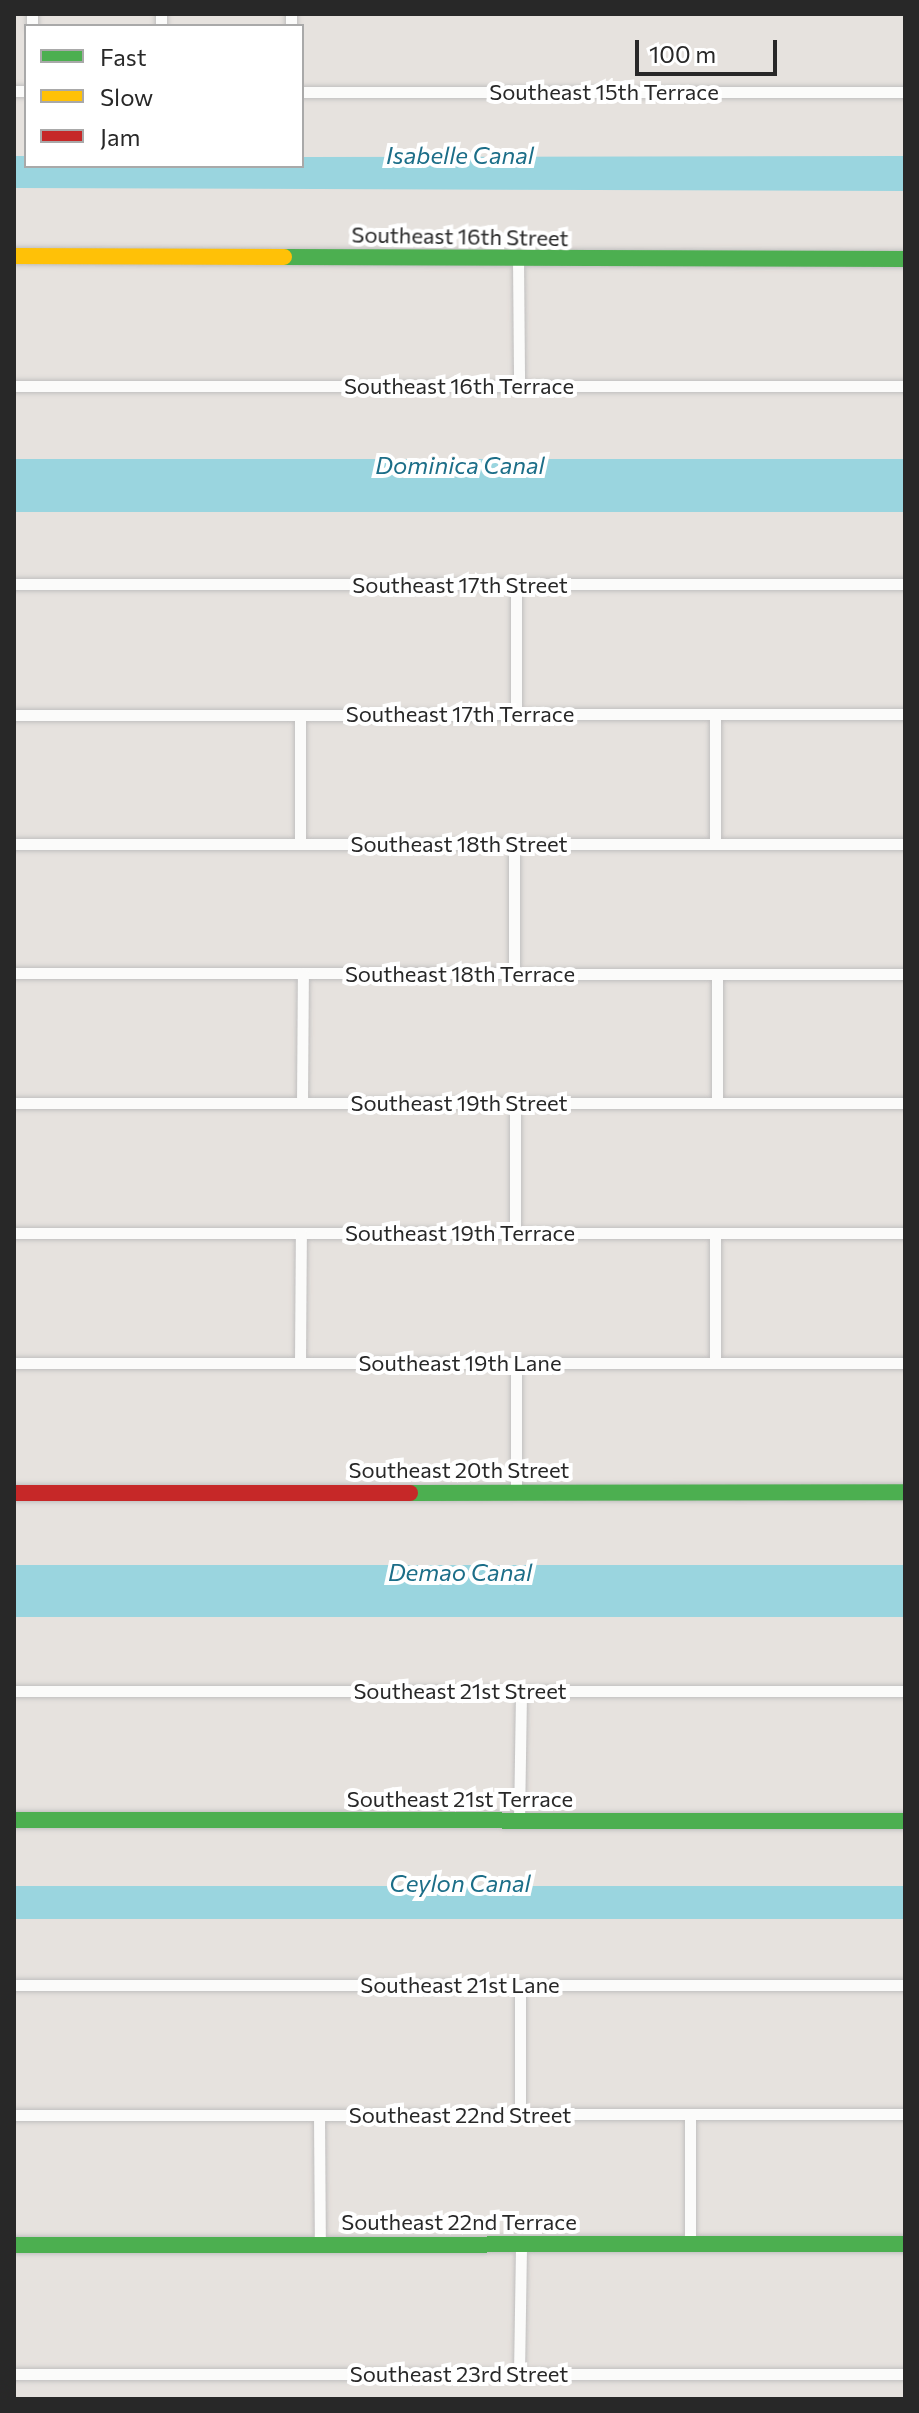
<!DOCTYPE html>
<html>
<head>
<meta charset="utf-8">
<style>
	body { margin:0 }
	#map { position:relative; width:919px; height:2413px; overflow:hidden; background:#e6e2de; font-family:Commissioner,sans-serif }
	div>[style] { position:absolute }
	.water>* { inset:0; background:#9ad5df; transform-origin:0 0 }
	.roads { filter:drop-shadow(0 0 2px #c0bfbf) drop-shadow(0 0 2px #c0bfbf) }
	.street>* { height:11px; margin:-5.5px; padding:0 5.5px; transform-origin:5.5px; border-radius:5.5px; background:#fbfbfa }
	.fast>* { height:16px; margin:-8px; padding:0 8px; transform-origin:8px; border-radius:8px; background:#4caf50 }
	.slow>* { height:16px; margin:-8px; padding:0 8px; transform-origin:8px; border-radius:8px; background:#ffc107 }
	.jam>* { height:16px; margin:-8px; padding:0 8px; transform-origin:8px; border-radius:8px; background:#c62828 }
	span { translate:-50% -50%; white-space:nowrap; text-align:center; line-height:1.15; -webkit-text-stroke:8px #fff; paint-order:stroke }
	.street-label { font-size:22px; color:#282828 }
	.water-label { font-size:24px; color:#1c6e88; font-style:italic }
	.frame { position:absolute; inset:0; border:16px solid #282828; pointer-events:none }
	.legend { position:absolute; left:24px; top:24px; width:280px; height:144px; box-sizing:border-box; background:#fff; border:2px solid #a9a9a9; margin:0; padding:10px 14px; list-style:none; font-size:24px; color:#282828 }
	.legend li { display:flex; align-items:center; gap:16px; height:40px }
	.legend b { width:40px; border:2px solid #a9a9a9 }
	.scale { position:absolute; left:635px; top:40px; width:142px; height:36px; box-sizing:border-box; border:4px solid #282828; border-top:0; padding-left:10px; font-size:24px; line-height:28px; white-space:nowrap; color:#282828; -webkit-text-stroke:6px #fff; paint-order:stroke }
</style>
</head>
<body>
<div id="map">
	<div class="water">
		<div style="clip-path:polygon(14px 156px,26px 156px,26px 166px,302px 166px,302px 157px,905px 156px,905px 191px,14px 188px)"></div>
		<div style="left:14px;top:459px;width:891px;height:53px"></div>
		<div style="left:14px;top:1565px;width:891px;height:52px"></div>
		<div style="left:14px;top:1886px;width:891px;height:33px"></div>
	</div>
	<div class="roads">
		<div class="street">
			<div style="left:161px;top:14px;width:12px;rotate:90deg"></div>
			<div style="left:32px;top:26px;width:12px;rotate:-90deg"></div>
			<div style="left:291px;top:26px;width:12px;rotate:-90deg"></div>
			<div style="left:14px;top:91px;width:12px"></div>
			<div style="left:302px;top:92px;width:603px"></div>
			<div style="left:518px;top:259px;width:126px;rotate:89.5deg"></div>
			<div style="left:14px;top:386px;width:891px"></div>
			<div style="left:14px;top:584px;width:891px"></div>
			<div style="left:516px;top:714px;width:129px;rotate:-90deg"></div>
			<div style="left:14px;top:715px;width:891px;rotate:-0.06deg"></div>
			<div style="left:300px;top:843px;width:128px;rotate:-90deg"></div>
			<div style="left:14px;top:844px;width:891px"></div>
			<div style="left:715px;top:844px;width:130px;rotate:-90deg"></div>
			<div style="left:14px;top:973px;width:891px;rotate:0.06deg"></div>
			<div style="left:514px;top:974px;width:130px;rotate:-90deg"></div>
			<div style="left:717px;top:974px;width:129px;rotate:90deg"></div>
			<div style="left:14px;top:1103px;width:891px"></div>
			<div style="left:302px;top:1103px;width:130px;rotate:-89.6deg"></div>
			<div style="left:515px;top:1103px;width:129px;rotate:90deg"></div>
			<div style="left:14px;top:1233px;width:891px"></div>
			<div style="left:715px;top:1233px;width:129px;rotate:90deg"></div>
			<div style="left:300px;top:1362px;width:129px;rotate:-89.6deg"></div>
			<div style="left:14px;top:1363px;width:891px"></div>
			<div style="left:516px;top:1492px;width:129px;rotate:-90deg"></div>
			<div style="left:14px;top:1691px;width:891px"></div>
			<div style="left:519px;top:1821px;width:130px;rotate:-89.1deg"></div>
			<div style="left:14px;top:1985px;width:891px"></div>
			<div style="left:520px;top:1985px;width:130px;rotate:90deg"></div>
			<div style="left:14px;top:2115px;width:891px;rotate:-0.06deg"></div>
			<div style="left:319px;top:2115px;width:129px;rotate:89.6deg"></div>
			<div style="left:690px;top:2244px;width:130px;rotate:-90deg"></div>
			<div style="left:14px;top:2374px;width:891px"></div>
			<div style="left:519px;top:2374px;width:130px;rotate:-89.1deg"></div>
		</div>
		<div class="fast">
			<div style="left:284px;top:257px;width:621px;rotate:0.18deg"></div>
			<div style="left:410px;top:1493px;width:495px;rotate:-0.1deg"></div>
			<div style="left:14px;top:1820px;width:891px;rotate:0.06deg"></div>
			<div style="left:14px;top:2245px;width:891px;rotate:-0.06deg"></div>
		</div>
		<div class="slow">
			<div style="left:14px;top:256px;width:270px;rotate:0.2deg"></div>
		</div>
		<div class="jam">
			<div style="left:14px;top:1493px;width:396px"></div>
		</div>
	</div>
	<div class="street-label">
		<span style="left:604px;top:92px">Southeast 15th Terrace</span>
		<span style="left:460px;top:236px;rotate:1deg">Southeast 16th Street</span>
		<span style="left:459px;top:386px">Southeast 16th Terrace</span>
		<span style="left:460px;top:585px">Southeast 17th Street</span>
		<span style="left:460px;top:714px">Southeast 17th Terrace</span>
		<span style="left:459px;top:844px">Southeast 18th Street</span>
		<span style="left:460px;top:974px">Southeast 18th Terrace</span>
		<span style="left:459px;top:1103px">Southeast 19th Street</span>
		<span style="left:460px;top:1233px">Southeast 19th Terrace</span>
		<span style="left:460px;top:1363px">Southeast 19th Lane</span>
		<span style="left:459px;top:1470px">Southeast 20th Street</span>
		<span style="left:460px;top:1691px">Southeast 21st Street</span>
		<span style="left:460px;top:1799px">Southeast 21st Terrace</span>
		<span style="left:460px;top:1985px">Southeast 21st Lane</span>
		<span style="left:460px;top:2115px">Southeast 22nd Street</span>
		<span style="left:459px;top:2222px">Southeast 22nd Terrace</span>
		<span style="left:459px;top:2374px">Southeast 23rd Street</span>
	</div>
	<div class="water-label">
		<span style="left:460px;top:155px">Isabelle Canal</span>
		<span style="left:460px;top:465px">Dominica Canal</span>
		<span style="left:460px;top:1572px">Demao Canal</span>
		<span style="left:460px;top:1883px">Ceylon Canal</span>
	</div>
	<div class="frame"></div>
	<ul class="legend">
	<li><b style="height:10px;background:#4caf50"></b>Fast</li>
	<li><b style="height:10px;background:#ffc107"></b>Slow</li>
	<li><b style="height:10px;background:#c62828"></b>Jam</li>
	</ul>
	<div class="scale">100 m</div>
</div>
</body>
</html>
